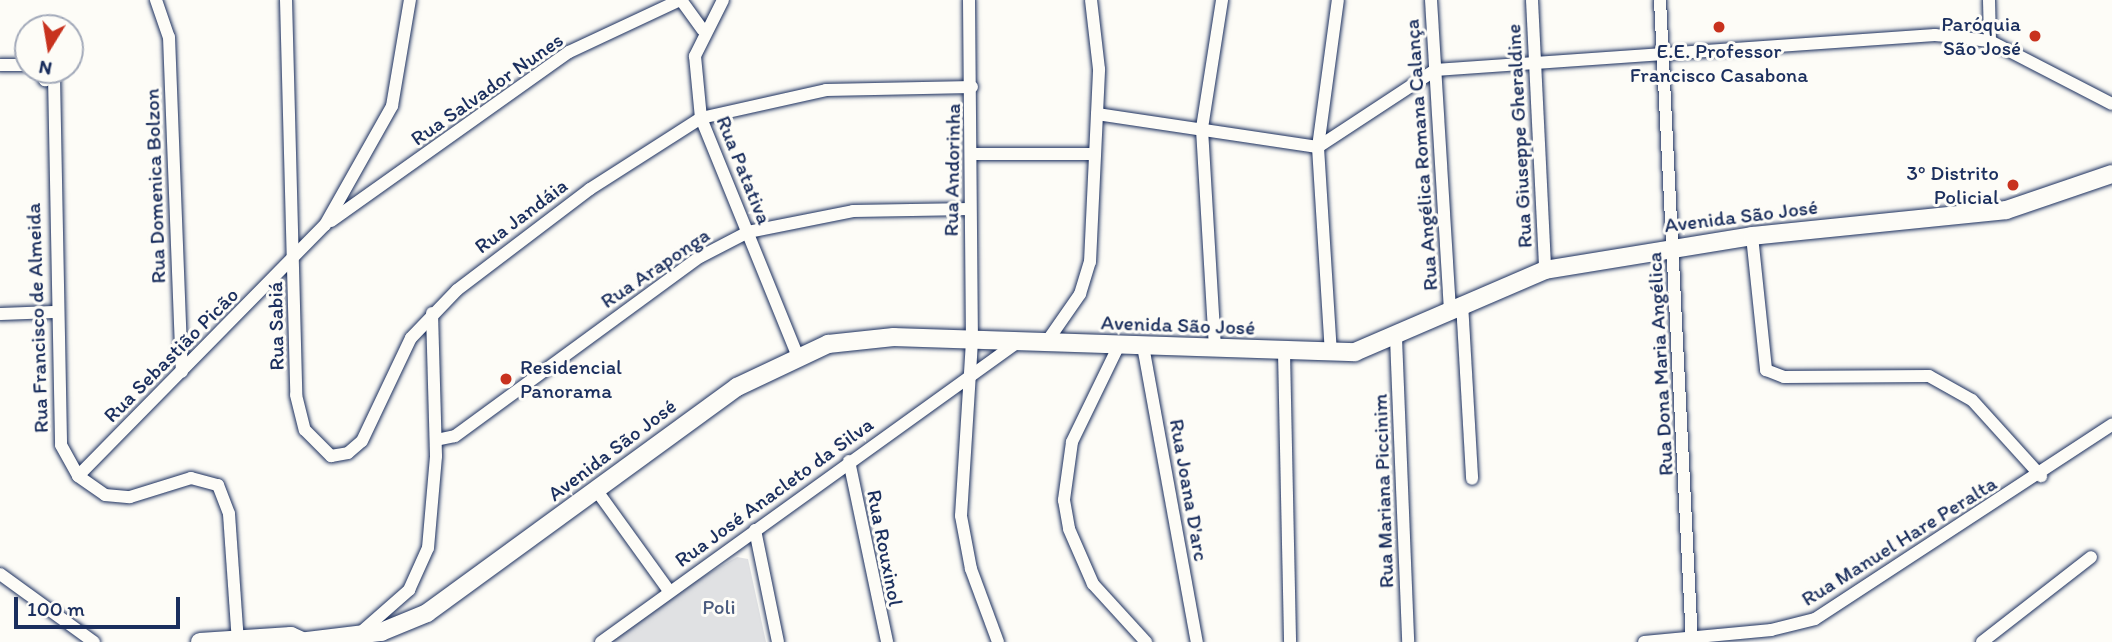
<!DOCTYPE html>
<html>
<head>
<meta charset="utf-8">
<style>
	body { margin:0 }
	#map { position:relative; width:2112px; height:642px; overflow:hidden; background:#fdfcf7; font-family:Itim,sans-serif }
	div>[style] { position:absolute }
	.green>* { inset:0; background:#e0e1e3 }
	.roads { filter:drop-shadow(0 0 2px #1b2f5e) drop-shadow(0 0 2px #1b2f5e) }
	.street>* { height:12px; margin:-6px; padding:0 6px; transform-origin:6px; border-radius:6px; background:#fdfcf7 }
	.secondary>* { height:18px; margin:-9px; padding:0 9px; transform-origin:9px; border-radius:9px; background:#fdfcf7 }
	.dots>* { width:19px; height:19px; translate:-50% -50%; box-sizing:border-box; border:4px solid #fdfcf7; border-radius:50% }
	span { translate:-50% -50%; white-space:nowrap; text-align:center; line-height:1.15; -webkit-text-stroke:6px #fdfcf7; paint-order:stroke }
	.poi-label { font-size:21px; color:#1b2f5e }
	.right { translate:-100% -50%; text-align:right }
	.left { translate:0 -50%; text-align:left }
	.street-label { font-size:21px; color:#1b2f5e }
	.park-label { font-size:21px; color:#4c5c7f }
	.north { position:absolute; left:14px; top:14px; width:70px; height:70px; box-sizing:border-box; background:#fdfcf7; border:2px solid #a3aaba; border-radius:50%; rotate:191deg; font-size:19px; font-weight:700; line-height:28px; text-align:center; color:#1b2f5e }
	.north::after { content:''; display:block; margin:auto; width:24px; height:32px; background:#c8321e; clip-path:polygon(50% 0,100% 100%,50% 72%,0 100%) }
	.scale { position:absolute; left:14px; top:597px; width:166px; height:32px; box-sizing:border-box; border:4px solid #1b2f5e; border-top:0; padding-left:9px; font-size:21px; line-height:24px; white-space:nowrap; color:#1b2f5e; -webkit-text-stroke:5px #fdfcf7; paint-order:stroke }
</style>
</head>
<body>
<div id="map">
	<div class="green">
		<div style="clip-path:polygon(737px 557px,748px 559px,766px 642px,606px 642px,640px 613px)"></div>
	</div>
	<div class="roads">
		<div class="street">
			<div style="left:156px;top:0;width:39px;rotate:71deg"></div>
			<div style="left:169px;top:37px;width:335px;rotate:87.8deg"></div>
			<div style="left:286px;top:0;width:395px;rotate:88.5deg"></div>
			<div style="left:296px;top:395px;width:36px;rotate:76deg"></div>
			<div style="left:305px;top:430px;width:37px;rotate:45deg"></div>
			<div style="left:331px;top:456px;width:17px;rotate:-10deg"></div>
			<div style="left:348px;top:453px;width:18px;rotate:-41deg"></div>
			<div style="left:362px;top:441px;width:114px;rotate:-64.6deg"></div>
			<div style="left:411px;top:338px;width:66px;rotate:-46.2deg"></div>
			<div style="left:457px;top:290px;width:167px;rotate:-37.2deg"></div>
			<div style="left:590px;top:189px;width:132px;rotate:-32.6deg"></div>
			<div style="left:701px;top:118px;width:128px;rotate:-12.6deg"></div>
			<div style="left:826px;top:90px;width:146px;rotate:-1.2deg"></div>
			<div style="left:681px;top:0;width:37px;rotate:54deg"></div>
			<div style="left:723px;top:0;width:63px;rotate:116.6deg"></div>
			<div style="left:695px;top:56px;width:62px;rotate:84.5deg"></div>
			<div style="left:701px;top:118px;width:255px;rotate:67.9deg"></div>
			<div style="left:969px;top:0;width:341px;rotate:89.5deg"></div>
			<div style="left:972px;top:341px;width:175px;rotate:93.6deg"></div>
			<div style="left:961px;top:516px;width:54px;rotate:79.3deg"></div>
			<div style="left:971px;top:569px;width:78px;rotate:69.7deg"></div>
			<div style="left:1431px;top:0;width:309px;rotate:86.5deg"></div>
			<div style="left:1532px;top:0;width:270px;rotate:87.2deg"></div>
			<div style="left:1660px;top:0;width:643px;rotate:87.15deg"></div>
			<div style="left:1989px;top:0;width:41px;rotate:88.6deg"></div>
			<div style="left:0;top:65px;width:28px"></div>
			<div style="left:39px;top:70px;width:12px;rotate:59deg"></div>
			<div style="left:45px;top:80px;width:13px;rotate:-48deg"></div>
			<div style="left:54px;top:76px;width:369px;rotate:88.9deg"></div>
			<div style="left:61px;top:445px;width:35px;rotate:61deg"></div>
			<div style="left:78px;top:476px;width:33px;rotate:35deg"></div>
			<div style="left:105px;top:495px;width:25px;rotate:5deg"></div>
			<div style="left:130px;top:497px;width:64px;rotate:-17.3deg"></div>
			<div style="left:191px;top:478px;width:28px;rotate:15deg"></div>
			<div style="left:218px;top:485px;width:31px;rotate:69deg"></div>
			<div style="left:229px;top:514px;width:128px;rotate:86deg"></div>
			<div style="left:1097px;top:114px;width:223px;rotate:8.5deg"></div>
			<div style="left:1318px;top:147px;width:140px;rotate:-33.3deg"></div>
			<div style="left:1435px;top:70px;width:501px;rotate:-4deg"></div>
			<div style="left:1935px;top:35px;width:55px;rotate:6.2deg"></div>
			<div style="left:1990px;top:41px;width:137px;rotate:27.3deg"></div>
			<div style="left:971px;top:154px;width:124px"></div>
			<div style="left:331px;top:221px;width:292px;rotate:-35.4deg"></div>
			<div style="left:569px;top:52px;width:123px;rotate:-25.1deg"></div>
			<div style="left:1752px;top:236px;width:135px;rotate:84deg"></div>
			<div style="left:1766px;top:370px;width:19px;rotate:21deg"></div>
			<div style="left:1784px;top:377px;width:145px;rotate:-0.4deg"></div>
			<div style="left:1929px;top:376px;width:49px;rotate:29.2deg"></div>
			<div style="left:1972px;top:400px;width:103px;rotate:47.8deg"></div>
			<div style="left:1462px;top:303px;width:176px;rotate:86.7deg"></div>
			<div style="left:0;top:314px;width:54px;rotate:-2.1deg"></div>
			<div style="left:1396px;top:338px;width:304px;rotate:87.7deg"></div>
			<div style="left:1046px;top:343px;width:60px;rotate:-55.2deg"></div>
			<div style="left:1080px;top:294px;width:34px;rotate:-73deg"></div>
			<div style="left:1090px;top:262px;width:193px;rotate:-87.3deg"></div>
			<div style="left:1099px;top:69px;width:69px;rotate:-96.6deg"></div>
			<div style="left:1119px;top:345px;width:108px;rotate:115.9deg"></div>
			<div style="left:1072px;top:442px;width:59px;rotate:97.9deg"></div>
			<div style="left:1064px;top:500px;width:29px;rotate:80deg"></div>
			<div style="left:1069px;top:529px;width:60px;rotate:66.4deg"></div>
			<div style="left:1093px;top:584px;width:79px;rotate:47.6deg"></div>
			<div style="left:1143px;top:346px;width:301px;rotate:79.7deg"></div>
			<div style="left:1215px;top:348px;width:220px;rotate:-93.4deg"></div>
			<div style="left:1202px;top:128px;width:130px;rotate:-81.1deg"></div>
			<div style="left:1284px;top:352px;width:290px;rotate:88.8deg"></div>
			<div style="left:1331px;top:354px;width:207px;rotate:-93.6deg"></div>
			<div style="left:1318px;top:147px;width:148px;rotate:-82.3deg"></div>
			<div style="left:436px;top:440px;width:19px;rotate:-12deg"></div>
			<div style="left:455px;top:436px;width:303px;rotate:-36.2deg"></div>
			<div style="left:700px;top:257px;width:54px;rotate:-27.5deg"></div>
			<div style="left:748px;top:232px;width:107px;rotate:-11.3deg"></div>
			<div style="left:853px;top:211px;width:117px;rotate:-1deg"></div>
			<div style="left:849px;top:461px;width:185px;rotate:78.1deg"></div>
			<div style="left:78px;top:476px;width:352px;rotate:-45.5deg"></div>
			<div style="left:325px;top:225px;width:137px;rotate:-60.6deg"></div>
			<div style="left:392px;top:106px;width:108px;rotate:-80.4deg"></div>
			<div style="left:597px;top:491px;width:123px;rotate:54.2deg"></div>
			<div style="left:755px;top:530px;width:114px;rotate:78.4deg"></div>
			<div style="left:0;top:574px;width:116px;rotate:35.9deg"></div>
			<div style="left:359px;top:634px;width:67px;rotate:-41.3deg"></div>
			<div style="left:409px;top:590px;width:46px;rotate:-65.7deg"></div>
			<div style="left:428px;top:548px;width:92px;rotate:-85deg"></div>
			<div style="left:436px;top:456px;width:143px;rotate:-91.6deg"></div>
			<div style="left:601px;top:642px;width:510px;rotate:-35.75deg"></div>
			<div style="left:1644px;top:642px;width:128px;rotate:-5.4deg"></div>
			<div style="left:1771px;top:630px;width:45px;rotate:-14deg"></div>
			<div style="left:1815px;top:619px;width:355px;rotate:-33.2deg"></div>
			<div style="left:1982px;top:642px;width:138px;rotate:-37.9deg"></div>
		</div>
		<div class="secondary">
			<div style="left:200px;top:642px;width:91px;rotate:-3.8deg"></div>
			<div style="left:291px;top:636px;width:12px;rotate:24deg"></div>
			<div style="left:299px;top:642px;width:83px;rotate:-7deg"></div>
			<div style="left:381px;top:632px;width:50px;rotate:-22.4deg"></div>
			<div style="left:427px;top:613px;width:384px;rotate:-36.1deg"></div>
			<div style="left:737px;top:387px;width:101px;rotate:-25.3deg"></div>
			<div style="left:828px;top:344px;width:66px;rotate:-6.1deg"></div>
			<div style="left:894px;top:337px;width:461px;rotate:1.9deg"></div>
			<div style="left:1355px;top:352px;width:207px;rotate:-23.3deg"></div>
			<div style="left:1545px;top:270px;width:210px;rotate:-9.3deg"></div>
			<div style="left:1752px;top:236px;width:255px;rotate:-5.8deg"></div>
			<div style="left:2006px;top:210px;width:112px;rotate:-18.8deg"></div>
		</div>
	</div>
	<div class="dots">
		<div style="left:1719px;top:27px;background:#c8321e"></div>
		<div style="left:2035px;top:36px;background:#c8321e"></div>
		<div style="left:2013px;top:185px;background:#c8321e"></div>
		<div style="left:506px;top:379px;background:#c8321e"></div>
	</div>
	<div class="poi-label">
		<span class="right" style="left:2021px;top:36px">Paróquia<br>São José</span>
		<span style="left:1719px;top:63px">E.E. Professor<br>Francisco Casabona</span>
		<span class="right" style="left:1999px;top:185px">3º Distrito<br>Policial</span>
		<span class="left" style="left:520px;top:379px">Residencial<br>Panorama</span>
	</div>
	<div class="street-label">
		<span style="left:487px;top:89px;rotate:-35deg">Rua Salvador Nunes</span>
		<span style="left:1519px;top:136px;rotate:-93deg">Rua Giuseppe Gheraldine</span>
		<span style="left:1421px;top:155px;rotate:-94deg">Rua Angélica Romana Calança</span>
		<span style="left:744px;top:170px;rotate:68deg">Rua Patativa</span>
		<span style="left:952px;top:170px;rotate:-89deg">Rua Andorinha</span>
		<span style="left:155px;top:186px;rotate:-92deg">Rua Domenica Bolzon</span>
		<span style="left:521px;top:216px;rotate:-37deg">Rua Jandáia</span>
		<span style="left:1741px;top:216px;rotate:-7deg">Avenida São José</span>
		<span style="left:655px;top:268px;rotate:-34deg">Rua Araponga</span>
		<span style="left:37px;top:318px;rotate:-92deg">Rua Francisco de Almeida</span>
		<span style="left:1178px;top:325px;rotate:2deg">Avenida São José</span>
		<span style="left:276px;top:326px;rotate:-91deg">Rua Sabiá</span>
		<span style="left:171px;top:355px;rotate:-45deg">Rua Sebastião Picão</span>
		<span style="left:1660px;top:364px;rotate:-93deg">Rua Dona Maria Angélica</span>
		<span style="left:612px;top:450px;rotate:-37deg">Avenida São José</span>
		<span style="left:1189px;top:490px;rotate:80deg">Rua Joana D'arc</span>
		<span style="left:1383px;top:491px;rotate:-92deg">Rua Mariana Piccinim</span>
		<span style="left:774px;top:492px;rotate:-36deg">Rua José Anacleto da Silva</span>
		<span style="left:1899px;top:541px;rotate:-32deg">Rua Manuel Hare Peralta</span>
		<span style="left:885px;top:548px;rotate:79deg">Rua Rouxinol</span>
	</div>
	<div class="park-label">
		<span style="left:719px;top:607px">Poli</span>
	</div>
	<div class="north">N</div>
	<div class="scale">100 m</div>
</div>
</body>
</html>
